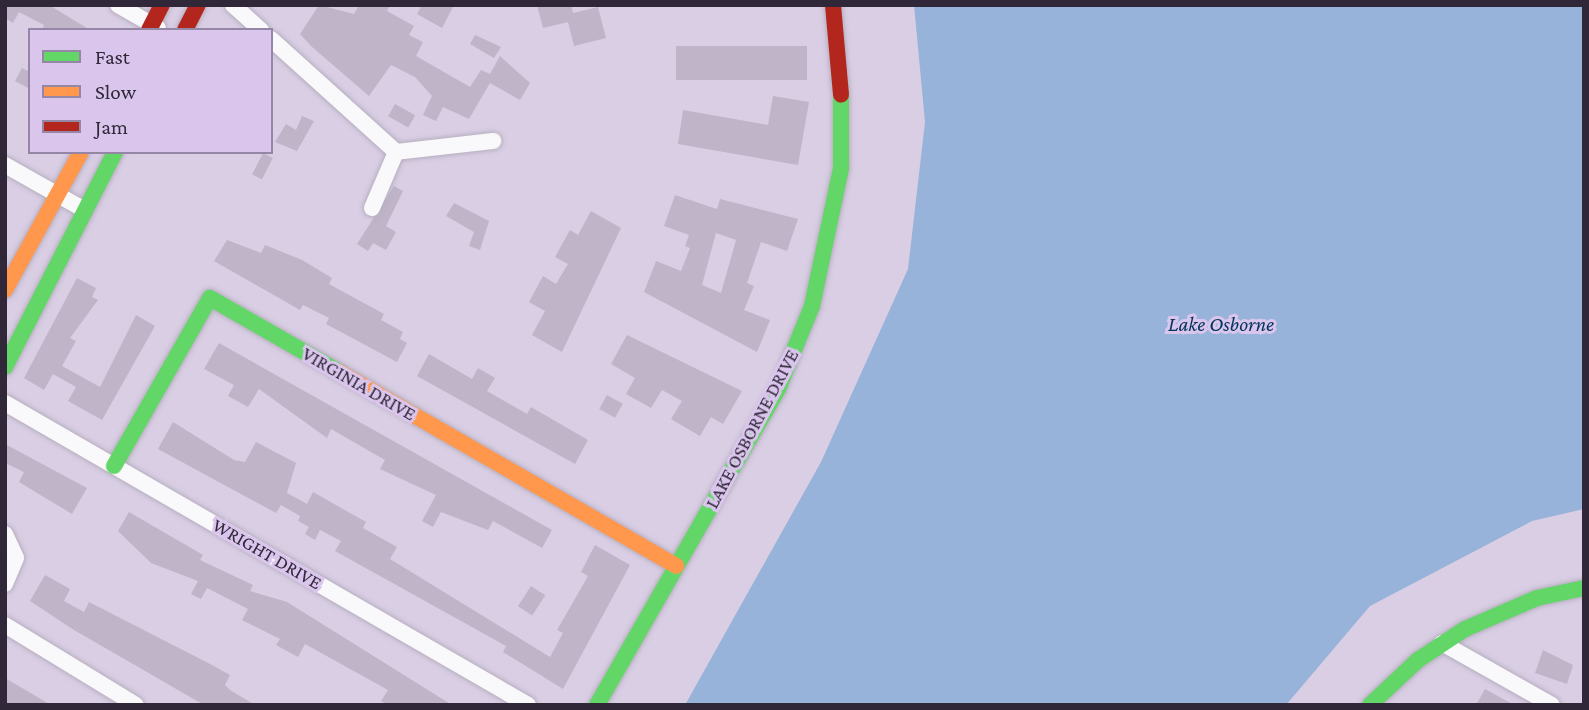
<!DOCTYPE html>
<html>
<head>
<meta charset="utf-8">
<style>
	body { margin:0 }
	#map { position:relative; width:1589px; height:710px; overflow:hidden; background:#d9cee4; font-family:"Crimson Pro",serif }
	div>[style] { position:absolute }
	.water>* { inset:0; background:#97b3d9 }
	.building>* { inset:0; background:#bfb4c8; transform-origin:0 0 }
	.roads { filter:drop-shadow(0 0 2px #b7aebf) drop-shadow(0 0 2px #b7aebf) }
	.street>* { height:16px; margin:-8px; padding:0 8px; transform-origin:8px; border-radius:8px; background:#f9f8fb }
	.fast>* { height:16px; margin:-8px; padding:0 8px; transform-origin:8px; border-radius:8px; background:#63d668 }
	.slow>* { height:16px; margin:-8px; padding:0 8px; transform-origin:8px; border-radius:8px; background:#ff974d }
	.jam>* { height:16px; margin:-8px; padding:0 8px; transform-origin:8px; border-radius:8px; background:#b3261e }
	span { translate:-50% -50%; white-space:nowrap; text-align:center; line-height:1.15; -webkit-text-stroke:6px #dac5ed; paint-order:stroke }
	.street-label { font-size:19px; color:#302838 }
	.water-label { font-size:21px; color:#00345d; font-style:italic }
	.frame { position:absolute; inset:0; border:7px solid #302838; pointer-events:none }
	.legend { position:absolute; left:28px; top:28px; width:245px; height:126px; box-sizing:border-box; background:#dac5ed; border:2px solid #9686a5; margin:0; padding:9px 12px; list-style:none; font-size:21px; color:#302838 }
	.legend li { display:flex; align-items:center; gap:14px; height:35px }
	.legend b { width:35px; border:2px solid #9686a5 }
</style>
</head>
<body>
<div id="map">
	<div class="water">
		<div style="clip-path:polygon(914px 5px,1584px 5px,1584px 509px,1532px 521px,1370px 606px,1286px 705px,685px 705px,821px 462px,908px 269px,925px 122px)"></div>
	</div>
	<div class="building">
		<div style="clip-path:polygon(5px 5px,49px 5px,90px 30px,42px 30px,44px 25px,19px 12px,13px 23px,5px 18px)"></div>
		<div style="clip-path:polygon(319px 5px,354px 14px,359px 5px,390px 5px,387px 11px,414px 26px,409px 35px,423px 42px,416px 56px,470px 87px,481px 70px,490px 74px,500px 56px,530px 83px,520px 100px,490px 83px,469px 119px,443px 107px,436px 121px,423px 115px,432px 96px,415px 77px,391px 65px,369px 96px,311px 46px,300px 34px)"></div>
		<div style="clip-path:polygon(422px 5px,454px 5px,442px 28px,417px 14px)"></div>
		<div style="clip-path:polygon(537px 5px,571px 5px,573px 13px,598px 7px,606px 38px,574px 46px,568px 22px,543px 28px)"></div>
		<div style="clip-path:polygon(475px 35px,501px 47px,494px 58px,470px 44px)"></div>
		<div style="left:807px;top:46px;width:34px;height:131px;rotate:90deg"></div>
		<div style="clip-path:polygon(22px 68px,30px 72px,30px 89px,15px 81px)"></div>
		<div style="clip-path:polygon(773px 96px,809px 102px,798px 165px,678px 144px,683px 110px,768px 125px)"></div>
		<div style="left:395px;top:104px;width:23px;height:14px;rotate:29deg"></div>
		<div style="clip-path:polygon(302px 116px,314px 121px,297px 151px,275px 142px,286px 124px,296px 130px)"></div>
		<div style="left:263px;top:153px;width:11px;height:24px;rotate:27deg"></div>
		<div style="clip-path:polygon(394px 186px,403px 191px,386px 226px,396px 232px,386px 250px,373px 243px,368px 251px,357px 244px)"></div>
		<div style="clip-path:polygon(evenodd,675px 195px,717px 209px,720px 199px,798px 219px,787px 251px,761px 242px,747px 283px,754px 286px,744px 310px,770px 320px,757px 352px,644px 292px,656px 261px,681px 271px,690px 248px,685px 246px,689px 235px,664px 226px,675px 195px,716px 233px,736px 240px,721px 293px,702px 285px,716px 233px)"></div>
		<div style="clip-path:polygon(454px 203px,489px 221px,480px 250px,469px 246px,474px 232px,446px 216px)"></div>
		<div style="clip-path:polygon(591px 211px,621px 228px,562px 352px,532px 335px,545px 311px,529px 302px,543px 276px,556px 284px,568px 264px,555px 257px,570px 230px,578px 235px)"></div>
		<div style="clip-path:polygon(227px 240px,261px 253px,265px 245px,302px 260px,332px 278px,329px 284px,384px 314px,381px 320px,403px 332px,400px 339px,407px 343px,397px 362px,326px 324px,329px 318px,303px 305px,300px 310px,214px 261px)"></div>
		<div style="clip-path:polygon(77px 278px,96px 288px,92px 297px,98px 300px,70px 338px,76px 341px,62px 366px,100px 387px,136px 315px,155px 326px,102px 420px,68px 401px,76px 387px,53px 374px,44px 390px,24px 378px)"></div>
		<div style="clip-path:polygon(627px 335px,742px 391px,723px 424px,711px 417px,700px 436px,671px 419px,682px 401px,662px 390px,651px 408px,626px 394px,635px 378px,611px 364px)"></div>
		<div style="clip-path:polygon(219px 343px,552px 530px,542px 548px,493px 521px,488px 530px,441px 512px,433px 527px,422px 521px,436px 495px,380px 469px,385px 460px,331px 429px,327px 438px,259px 389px,248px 407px,228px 396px,234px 385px,204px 369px)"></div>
		<div style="clip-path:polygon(429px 354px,472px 379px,478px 368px,495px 378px,487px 391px,527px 414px,531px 407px,588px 440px,575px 464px,417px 376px)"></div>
		<div style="left:607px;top:395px;width:18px;height:16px;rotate:29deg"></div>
		<div style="clip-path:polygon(173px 422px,234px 460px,245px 462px,256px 442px,296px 463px,287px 493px,307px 504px,313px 492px,366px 522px,363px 528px,397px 547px,390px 559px,550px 657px,563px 633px,557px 630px,588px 576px,581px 572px,595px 545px,630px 565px,563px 689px,503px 652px,506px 646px,335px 551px,341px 541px,320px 530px,315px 540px,305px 534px,309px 527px,298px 521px,300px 516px,281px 505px,276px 513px,158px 449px)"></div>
		<div style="clip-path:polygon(5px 444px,87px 488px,72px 514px,19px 482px,24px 472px,5px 463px)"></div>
		<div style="clip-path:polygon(129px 512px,203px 555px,200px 560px,253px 585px,250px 591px,287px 602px,452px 705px,388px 705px,381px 701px,388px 690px,305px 644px,298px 657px,276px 645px,280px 639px,242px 620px,248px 609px,207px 588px,201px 599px,191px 594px,198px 581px,151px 563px,118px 531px)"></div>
		<div style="clip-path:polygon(45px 575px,70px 589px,64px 601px,84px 612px,89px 602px,212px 665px,230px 675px,225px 685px,230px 690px,255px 705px,204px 705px,74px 630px,30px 601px)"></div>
		<div style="left:531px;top:586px;width:17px;height:24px;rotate:33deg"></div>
		<div style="clip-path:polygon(1543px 650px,1573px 665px,1567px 684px,1535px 673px)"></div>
		<div style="clip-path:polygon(5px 678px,51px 705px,5px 705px)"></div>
		<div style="clip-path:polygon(1485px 689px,1514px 705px,1476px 705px)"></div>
	</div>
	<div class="roads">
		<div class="street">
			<div style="left:118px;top:5px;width:46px;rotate:29.9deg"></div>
			<div style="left:233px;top:5px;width:38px;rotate:42deg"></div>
			<div style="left:271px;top:39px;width:169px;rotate:42.1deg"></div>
			<div style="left:5px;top:165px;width:90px;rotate:29.4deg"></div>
			<div style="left:372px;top:208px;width:61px;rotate:-66.8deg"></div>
			<div style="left:396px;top:152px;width:98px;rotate:-6.5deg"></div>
			<div style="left:5px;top:403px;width:604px;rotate:30deg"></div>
			<div style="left:5px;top:534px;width:26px;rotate:65deg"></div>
			<div style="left:16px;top:558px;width:28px;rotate:113deg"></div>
			<div style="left:5px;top:625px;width:153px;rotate:31.4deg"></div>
			<div style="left:1442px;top:643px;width:126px;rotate:29.4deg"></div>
		</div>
		<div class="fast">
			<div style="left:5px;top:367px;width:242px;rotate:-62.9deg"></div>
			<div style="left:114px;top:466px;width:193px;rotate:-60.3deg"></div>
			<div style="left:210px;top:298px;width:149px;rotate:29.8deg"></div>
			<div style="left:597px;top:705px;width:364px;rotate:-60.2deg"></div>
			<div style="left:778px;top:389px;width:90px;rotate:-67.7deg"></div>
			<div style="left:812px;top:306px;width:141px;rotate:-78.1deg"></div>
			<div style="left:841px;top:168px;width:73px;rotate:-90deg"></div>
			<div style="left:1370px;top:705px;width:66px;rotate:-43.2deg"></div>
			<div style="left:1418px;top:660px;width:56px;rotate:-33.4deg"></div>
			<div style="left:1465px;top:629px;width:78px;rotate:-23.3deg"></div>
			<div style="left:1537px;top:598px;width:48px;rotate:-12deg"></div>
		</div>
		<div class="slow">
			<div style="left:5px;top:290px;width:158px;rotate:-61.2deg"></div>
			<div style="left:339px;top:372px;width:389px;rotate:29.9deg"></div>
		</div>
		<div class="jam">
			<div style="left:833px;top:5px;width:90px;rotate:84.9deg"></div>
			<div style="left:149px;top:30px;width:28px;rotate:-63deg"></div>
			<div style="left:185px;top:30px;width:28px;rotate:-63deg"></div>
		</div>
	</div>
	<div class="street-label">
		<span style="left:359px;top:384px;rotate:30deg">VIRGINIA DRIVE</span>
		<span style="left:752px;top:429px;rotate:-62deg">LAKE OSBORNE DRIVE</span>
		<span style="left:267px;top:554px;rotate:30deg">WRIGHT DRIVE</span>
	</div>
	<div class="water-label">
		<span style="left:1221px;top:324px">Lake Osborne</span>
	</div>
	<div class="frame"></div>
	<ul class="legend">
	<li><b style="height:9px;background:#63d668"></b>Fast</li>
	<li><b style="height:9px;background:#ff974d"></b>Slow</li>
	<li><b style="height:9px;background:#b3261e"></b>Jam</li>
	</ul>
</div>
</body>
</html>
